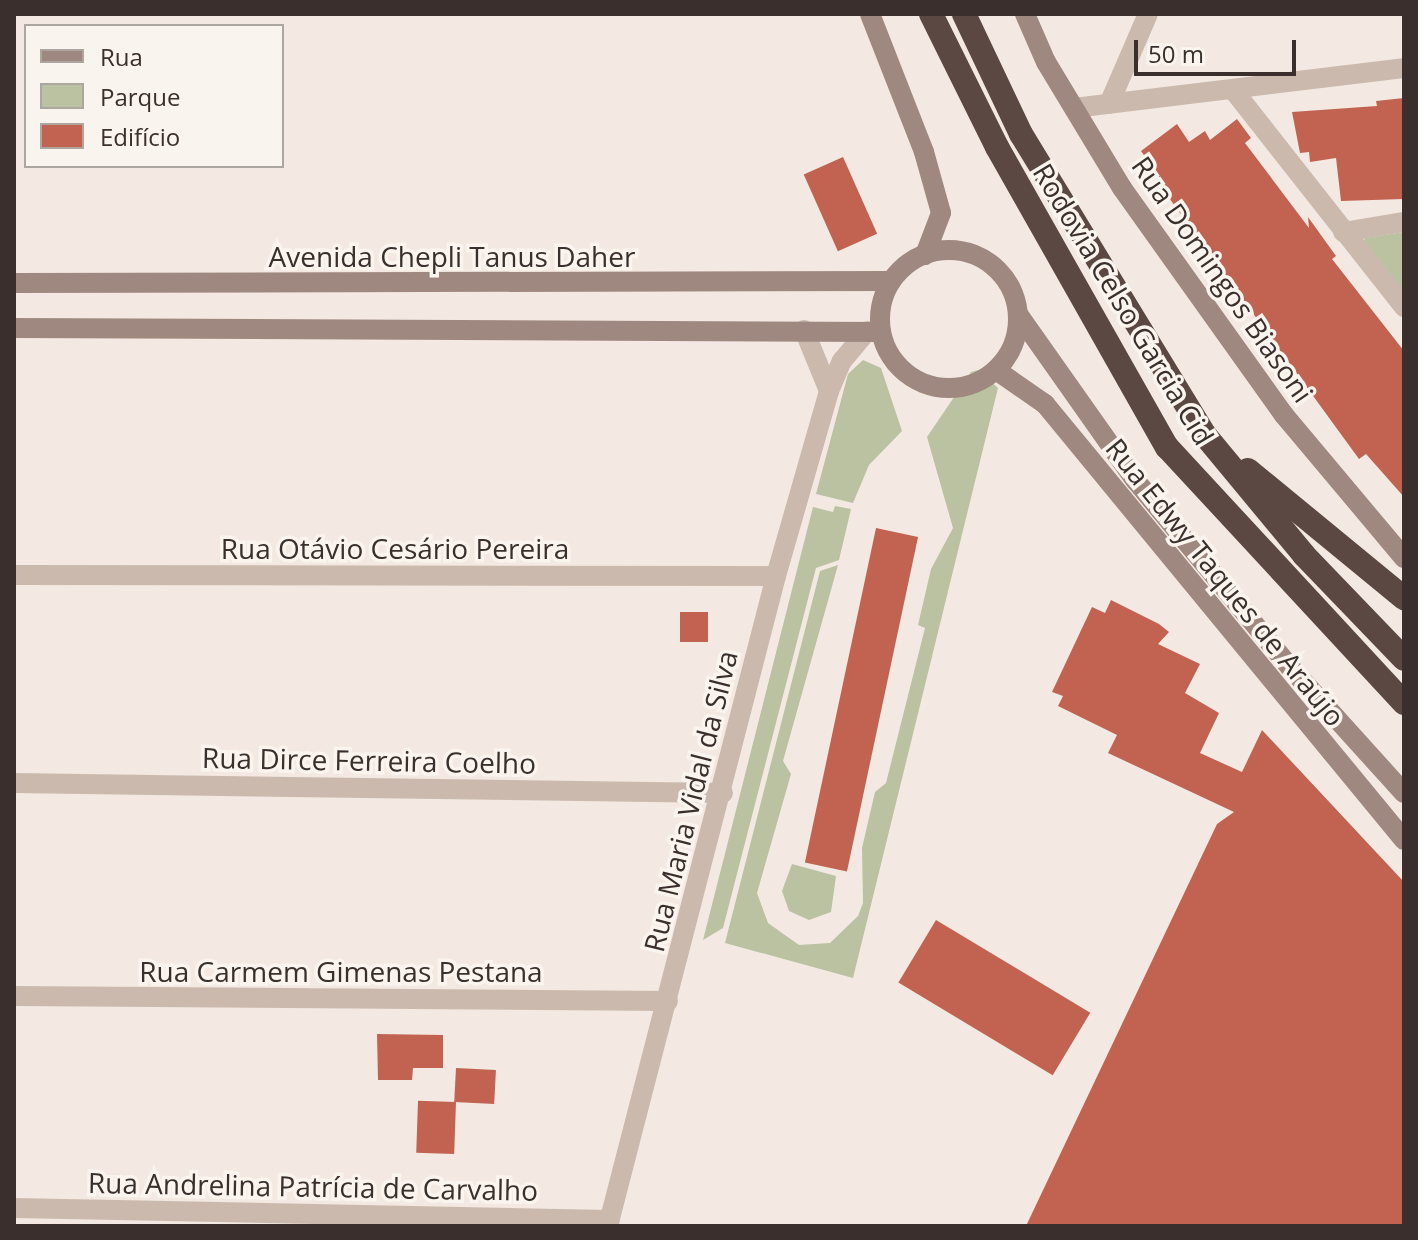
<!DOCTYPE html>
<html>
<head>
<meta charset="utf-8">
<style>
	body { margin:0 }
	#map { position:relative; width:1418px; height:1240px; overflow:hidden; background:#f3e9e2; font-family:"Open Sans",sans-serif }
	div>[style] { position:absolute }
	.green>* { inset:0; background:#bac2a2 }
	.building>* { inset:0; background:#c26351; transform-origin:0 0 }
	.street>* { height:20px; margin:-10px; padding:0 10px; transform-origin:10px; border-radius:10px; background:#cbb9ae }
	.secondary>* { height:20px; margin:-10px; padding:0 10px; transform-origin:10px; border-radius:10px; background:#9f887f }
	.secondary>.ring { margin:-10px; padding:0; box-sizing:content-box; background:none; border:20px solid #9f887f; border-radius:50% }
	.highway>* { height:24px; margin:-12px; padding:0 12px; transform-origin:12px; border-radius:12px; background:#5b4843 }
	span { translate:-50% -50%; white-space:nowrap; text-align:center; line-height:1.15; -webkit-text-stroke:7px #faf4ee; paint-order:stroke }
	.street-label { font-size:28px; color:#3a2f2c }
	.frame { position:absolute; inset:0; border:16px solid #3a2f2c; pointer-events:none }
	.legend { position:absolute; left:24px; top:24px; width:260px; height:144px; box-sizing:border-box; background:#faf4ee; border:2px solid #ada5a0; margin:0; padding:10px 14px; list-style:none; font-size:24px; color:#3a2f2c }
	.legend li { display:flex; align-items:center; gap:16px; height:40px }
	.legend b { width:40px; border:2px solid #ada5a0 }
	.scale { position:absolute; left:1134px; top:40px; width:162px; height:36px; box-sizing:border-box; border:4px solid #3a2f2c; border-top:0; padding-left:10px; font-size:24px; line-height:28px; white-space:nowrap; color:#3a2f2c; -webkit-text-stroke:6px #faf4ee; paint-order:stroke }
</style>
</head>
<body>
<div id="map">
	<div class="green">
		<div style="clip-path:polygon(1404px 232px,1404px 299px,1361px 245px,1365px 238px)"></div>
		<div style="clip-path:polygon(863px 360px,881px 368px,902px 431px,869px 465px,853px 503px,816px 494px,848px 374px)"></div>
		<div style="clip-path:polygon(978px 370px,998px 388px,853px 978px,725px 943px,820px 571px,838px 565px,783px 761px,791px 774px,757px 893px,768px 923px,799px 945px,830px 943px,858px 916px,863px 903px,862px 848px,875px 792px,886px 783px,925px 628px,918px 625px,931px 569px,953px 528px,927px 437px,971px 372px)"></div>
		<div style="clip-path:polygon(835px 506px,851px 509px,839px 560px,816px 568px,723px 928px,703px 940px,813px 507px,833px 512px)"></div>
		<div style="clip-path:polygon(792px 864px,836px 876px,831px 912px,809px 920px,789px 911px,782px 891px)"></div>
	</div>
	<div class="building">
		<div style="clip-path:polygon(1404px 98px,1404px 199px,1341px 201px,1336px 158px,1310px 162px,1309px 152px,1300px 153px,1292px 112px,1377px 106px,1376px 101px)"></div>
		<div style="clip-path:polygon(1237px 119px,1251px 138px,1245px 143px,1309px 228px,1308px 217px,1336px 256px,1332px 259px,1404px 351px,1404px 497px,1366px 454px,1359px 459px,1156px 180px,1160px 178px,1141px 151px,1177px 124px,1189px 142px,1205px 131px,1210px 140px)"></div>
		<div style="left:843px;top:157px;width:84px;height:43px;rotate:66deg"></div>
		<div style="left:876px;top:528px;width:43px;height:342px;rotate:12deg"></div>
		<div style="clip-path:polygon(1111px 600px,1159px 624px,1169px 632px,1158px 644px,1200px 664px,1185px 693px,1219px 713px,1200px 753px,1242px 772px,1262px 730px,1404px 882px,1404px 1226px,1026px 1226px,1217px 824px,1234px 812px,1108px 753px,1117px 735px,1058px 706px,1063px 696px,1052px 692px,1092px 607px,1105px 613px)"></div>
		<div style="left:680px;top:612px;width:28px;height:30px"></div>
		<div style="left:936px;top:920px;width:180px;height:73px;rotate:31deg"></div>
		<div style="clip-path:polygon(377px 1034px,443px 1035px,443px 1068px,413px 1068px,412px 1080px,378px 1080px)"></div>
		<div style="left:456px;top:1068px;width:40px;height:34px;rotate:3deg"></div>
		<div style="left:456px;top:1102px;width:52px;height:38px;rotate:92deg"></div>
	</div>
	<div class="street">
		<div style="left:1234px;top:91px;width:275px;rotate:51.8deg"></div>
		<div style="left:1109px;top:104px;width:98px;rotate:-66.6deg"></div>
		<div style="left:1074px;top:108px;width:332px;rotate:-6.9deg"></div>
		<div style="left:1343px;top:232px;width:62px;rotate:-9.3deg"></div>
		<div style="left:804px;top:330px;width:66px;rotate:67.7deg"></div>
		<div style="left:14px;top:575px;width:762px;rotate:0.08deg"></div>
		<div style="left:14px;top:783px;width:709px;rotate:0.81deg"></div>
		<div style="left:14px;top:996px;width:654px;rotate:0.44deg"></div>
		<div style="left:14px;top:1208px;width:596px;rotate:1.15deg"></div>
		<div style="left:608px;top:1226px;width:671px;rotate:-75.51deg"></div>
		<div style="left:776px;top:576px;width:192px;rotate:-74deg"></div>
		<div style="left:829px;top:391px;width:33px;rotate:-67deg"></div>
		<div style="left:842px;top:361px;width:39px;rotate:-50deg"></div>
	</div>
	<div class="secondary">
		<div style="left:870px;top:14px;width:148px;rotate:68.6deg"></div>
		<div style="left:924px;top:152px;width:63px;rotate:74.4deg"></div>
		<div style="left:941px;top:213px;width:45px;rotate:110.9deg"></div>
		<div style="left:1025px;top:14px;width:52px;rotate:66.4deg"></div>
		<div style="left:1046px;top:62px;width:147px;rotate:58.9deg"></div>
		<div style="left:1122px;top:188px;width:279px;rotate:54.5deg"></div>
		<div style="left:1284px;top:415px;width:187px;rotate:50deg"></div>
		<div class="ring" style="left:880px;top:250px;width:118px;height:118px"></div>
		<div style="left:14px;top:283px;width:877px;rotate:-0.13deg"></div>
		<div style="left:1018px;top:314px;width:204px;rotate:54.8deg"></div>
		<div style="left:1136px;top:481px;width:241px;rotate:50.4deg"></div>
		<div style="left:1290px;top:667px;width:170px;rotate:47.9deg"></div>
		<div style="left:14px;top:328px;width:867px;rotate:0.26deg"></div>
		<div style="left:996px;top:370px;width:60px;rotate:34.8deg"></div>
		<div style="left:1045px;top:404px;width:565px;rotate:50.53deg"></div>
	</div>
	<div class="highway">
		<div style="left:931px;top:14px;width:148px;rotate:63.6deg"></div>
		<div style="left:997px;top:147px;width:345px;rotate:60.5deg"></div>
		<div style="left:1167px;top:447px;width:349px;rotate:47.2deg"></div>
		<div style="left:964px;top:14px;width:133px;rotate:64.6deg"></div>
		<div style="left:1021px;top:134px;width:351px;rotate:58.6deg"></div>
		<div style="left:1204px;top:434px;width:157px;rotate:50.4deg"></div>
		<div style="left:1304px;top:555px;width:144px;rotate:46.1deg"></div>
		<div style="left:1248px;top:470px;width:202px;rotate:39.4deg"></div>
	</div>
	<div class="street-label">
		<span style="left:452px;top:256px">Avenida Chepli Tanus Daher</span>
		<span style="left:1223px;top:279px;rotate:55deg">Rua Domingos Biasoni</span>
		<span style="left:1124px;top:304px;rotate:59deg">Rodovia Celso Garcia Cid</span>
		<span style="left:395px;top:548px">Rua Otávio Cesário Pereira</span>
		<span style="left:1226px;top:582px;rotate:51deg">Rua Edwy Taques de Araújo</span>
		<span style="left:369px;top:760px;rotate:1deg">Rua Dirce Ferreira Coelho</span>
		<span style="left:690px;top:801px;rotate:-76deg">Rua Maria Vidal da Silva</span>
		<span style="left:341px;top:971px">Rua Carmem Gimenas Pestana</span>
		<span style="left:313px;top:1186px;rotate:1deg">Rua Andrelina Patrícia de Carvalho</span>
	</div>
	<div class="frame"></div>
	<ul class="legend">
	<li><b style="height:10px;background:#9f887f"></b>Rua</li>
	<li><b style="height:22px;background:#bac2a2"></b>Parque</li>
	<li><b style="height:22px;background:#c26351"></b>Edifício</li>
	</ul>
	<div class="scale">50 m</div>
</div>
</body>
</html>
